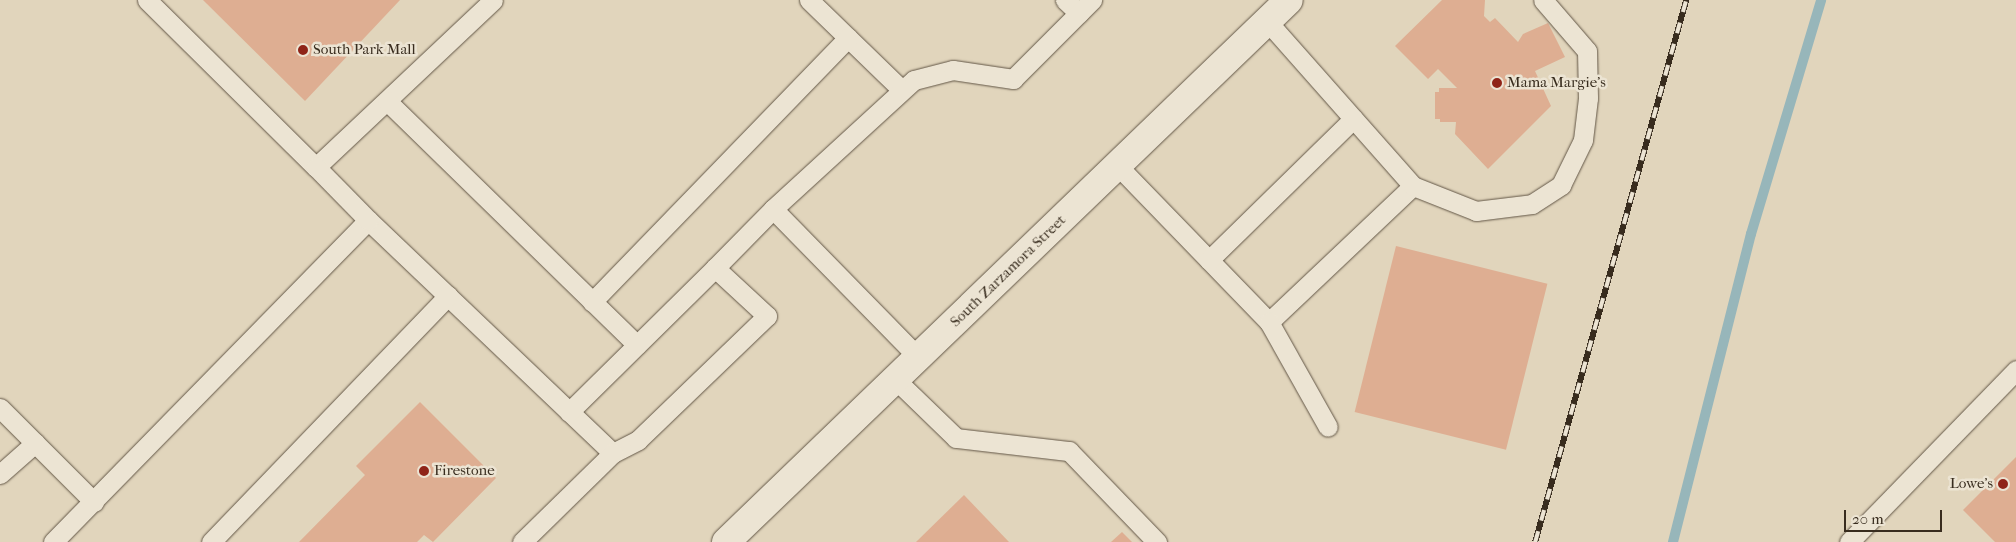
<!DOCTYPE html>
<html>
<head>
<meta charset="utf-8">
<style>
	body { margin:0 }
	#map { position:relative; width:2016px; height:542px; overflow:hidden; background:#e1d5bc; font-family:"IM FELL French Canon",serif }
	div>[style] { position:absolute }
	.stream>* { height:10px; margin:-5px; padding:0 5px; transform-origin:5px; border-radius:5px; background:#97b6ba }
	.building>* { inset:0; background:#deae92; transform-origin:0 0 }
	.roads { filter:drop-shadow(0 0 1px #625646) drop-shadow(0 0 1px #625646) }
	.lane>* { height:19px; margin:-9.5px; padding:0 9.5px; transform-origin:9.5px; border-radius:9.5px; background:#ece4d3 }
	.secondary>* { height:28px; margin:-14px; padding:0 14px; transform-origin:14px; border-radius:14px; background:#ece4d3 }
	.rail>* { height:5.5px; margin-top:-2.75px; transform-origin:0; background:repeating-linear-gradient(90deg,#ece4d3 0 11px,#382c1e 0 22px); box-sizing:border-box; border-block:1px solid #382c1e }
	.dots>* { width:14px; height:14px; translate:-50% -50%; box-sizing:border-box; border:2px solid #ece4d3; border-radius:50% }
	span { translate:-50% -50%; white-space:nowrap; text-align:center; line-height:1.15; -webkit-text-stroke:5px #ece4d3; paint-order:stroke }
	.poi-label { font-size:15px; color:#382c1e }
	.left { translate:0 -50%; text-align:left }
	.right { translate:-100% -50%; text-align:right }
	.street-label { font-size:15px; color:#382c1e }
	.scale { position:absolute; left:1844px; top:510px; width:98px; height:22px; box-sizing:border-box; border:2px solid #382c1e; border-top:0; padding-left:6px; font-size:15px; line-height:18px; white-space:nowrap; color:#382c1e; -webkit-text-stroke:4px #ece4d3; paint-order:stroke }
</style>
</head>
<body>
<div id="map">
	<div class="stream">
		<div style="left:1673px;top:542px;width:318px;rotate:-75.8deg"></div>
		<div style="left:1751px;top:234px;width:244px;rotate:-73.3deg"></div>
	</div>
	<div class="building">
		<div style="clip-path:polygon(203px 0,400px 0,305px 101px)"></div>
		<div style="clip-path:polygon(1442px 0,1485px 0,1484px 16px,1490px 22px,1495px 18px,1518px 42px,1523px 34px,1548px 23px,1565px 57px,1535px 71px,1551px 106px,1488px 169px,1455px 134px,1456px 122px,1440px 122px,1440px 119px,1435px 119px,1435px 92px,1439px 92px,1439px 88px,1457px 88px,1438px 69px,1428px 79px,1395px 46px)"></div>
		<div style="left:1396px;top:246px;width:156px;height:171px;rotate:14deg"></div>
		<div style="clip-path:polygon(420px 402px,496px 478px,433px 542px,424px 535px,417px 542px,299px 542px,365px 475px,356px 466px)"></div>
		<div style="clip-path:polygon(2016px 457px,2016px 542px,1995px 542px,1963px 510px)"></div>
		<div style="clip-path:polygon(964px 495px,1009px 542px,916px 542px)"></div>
		<div style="clip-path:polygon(1122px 532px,1132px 542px,1111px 542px)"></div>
	</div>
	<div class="roads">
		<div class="lane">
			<div style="left:147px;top:0;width:238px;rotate:44.7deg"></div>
			<div style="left:316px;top:167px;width:243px;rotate:-43.3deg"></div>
			<div style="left:809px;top:0;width:129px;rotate:44.1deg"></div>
			<div style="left:1065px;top:0;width:19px;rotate:43deg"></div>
			<div style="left:387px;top:101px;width:349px;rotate:44.3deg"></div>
			<div style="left:1117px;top:165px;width:219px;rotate:45.9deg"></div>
			<div style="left:1269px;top:322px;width:198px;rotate:-43.4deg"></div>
			<div style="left:1413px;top:186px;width:220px;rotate:-131.5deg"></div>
			<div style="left:1413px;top:186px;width:68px;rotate:21.6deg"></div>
			<div style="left:1476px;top:211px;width:56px;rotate:-7.1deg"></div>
			<div style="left:1532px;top:204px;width:35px;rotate:-33deg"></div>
			<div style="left:1561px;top:185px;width:50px;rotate:-63.9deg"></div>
			<div style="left:1583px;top:140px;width:42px;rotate:-83.2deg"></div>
			<div style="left:1588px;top:98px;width:47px;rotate:-91.2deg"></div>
			<div style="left:1587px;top:51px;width:67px;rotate:-130.8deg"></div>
			<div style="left:773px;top:209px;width:191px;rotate:-42.5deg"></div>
			<div style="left:914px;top:80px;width:40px;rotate:-14.4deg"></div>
			<div style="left:953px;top:70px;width:61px;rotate:8.5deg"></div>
			<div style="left:1013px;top:79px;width:112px;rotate:-45deg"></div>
			<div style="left:368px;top:220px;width:338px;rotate:43.6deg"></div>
			<div style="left:613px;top:453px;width:28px;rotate:-27deg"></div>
			<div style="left:638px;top:440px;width:179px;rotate:-43.9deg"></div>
			<div style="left:767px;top:316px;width:71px;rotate:-137.3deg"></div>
			<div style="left:715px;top:268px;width:83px;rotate:-45.5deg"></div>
			<div style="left:773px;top:209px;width:207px;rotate:45.6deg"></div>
			<div style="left:1209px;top:260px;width:202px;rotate:-44.4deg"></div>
			<div style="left:592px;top:302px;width:368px;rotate:-45.9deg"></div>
			<div style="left:1269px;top:322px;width:120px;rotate:60.7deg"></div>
			<div style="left:895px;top:379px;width:85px;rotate:44deg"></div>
			<div style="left:956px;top:438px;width:114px;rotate:6.6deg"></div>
			<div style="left:1069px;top:451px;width:127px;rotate:46deg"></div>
			<div style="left:0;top:408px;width:133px;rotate:45deg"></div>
			<div style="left:569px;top:412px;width:205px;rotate:-44.6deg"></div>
			<div style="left:0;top:474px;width:47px;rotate:-41.5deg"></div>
			<div style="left:53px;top:542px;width:450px;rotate:-45.6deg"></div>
			<div style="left:368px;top:220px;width:74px;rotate:-134.5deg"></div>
			<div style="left:211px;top:542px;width:342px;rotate:-46.1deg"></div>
			<div style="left:522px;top:542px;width:127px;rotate:-44.4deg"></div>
			<div style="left:1849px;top:542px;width:240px;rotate:-45.8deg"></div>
		</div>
		<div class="secondary">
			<div style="left:726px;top:542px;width:781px;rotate:-43.91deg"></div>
		</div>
	</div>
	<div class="rail">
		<div style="left:1535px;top:542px;width:563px;rotate:-74.43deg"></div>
	</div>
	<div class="dots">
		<div style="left:303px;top:50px;background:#8f2418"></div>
		<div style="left:1497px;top:83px;background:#8f2418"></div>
		<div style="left:424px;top:471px;background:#8f2418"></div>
		<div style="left:2003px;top:484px;background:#8f2418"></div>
	</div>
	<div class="poi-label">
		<span class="left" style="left:313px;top:50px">South Park Mall</span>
		<span class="left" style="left:1507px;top:83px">Mama Margie's</span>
		<span class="left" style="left:434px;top:471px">Firestone</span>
		<span class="right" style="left:1993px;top:484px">Lowe's</span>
	</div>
	<div class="street-label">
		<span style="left:1008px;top:271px;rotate:-44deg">South Zarzamora Street</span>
	</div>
	<div class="scale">20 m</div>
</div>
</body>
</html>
